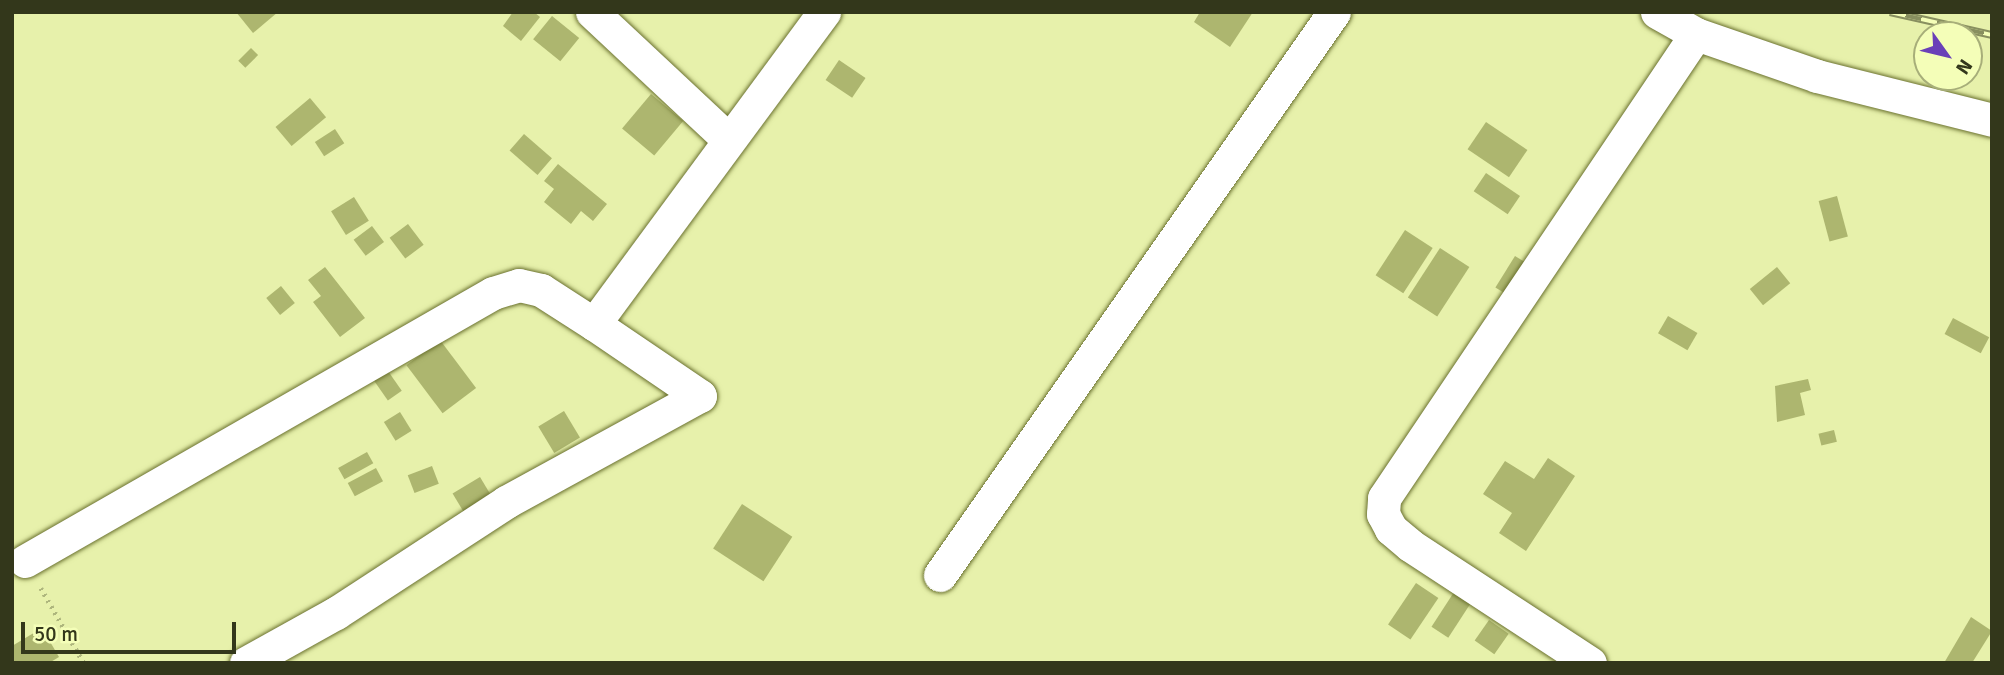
<!DOCTYPE html>
<html>
<head>
<meta charset="utf-8">
<style>
	body { margin:0 }
	#map { position:relative; width:2004px; height:675px; overflow:hidden; background:#e7f1ab; font-family:Signika,sans-serif }
	div>[style] { position:absolute }
	.building>* { inset:0; background:#adb66f; transform-origin:0 0 }
	.path>* { height:4.5px; margin-top:-2.25px; transform-origin:0; background:repeating-linear-gradient(90deg,#aeb67d 0 2px,transparent 0 7px) }
	.roads { filter:drop-shadow(0 0 2px #6a712f) drop-shadow(0 0 2px #6a712f) }
	.minor>* { height:33px; margin:-16.5px; padding:0 16.5px; transform-origin:16.5px; border-radius:16.5px; background:#fff }
	.rail>* { height:8px; margin-top:-4px; transform-origin:0; background:repeating-linear-gradient(90deg,#f4feb8 0 16px,#888f5f 0 32px); box-sizing:border-box; border-block:2px solid #888f5f }
	span { translate:-50% -50%; white-space:nowrap; text-align:center; line-height:1.15; -webkit-text-stroke:5px #f4feb8; paint-order:stroke }
	.frame { position:absolute; inset:0; border:14px solid #33371b; pointer-events:none }
	.north { position:absolute; left:1913px; top:21px; width:70px; height:70px; box-sizing:border-box; background:#f4feb8; border:2px solid #a7ae79; border-radius:50%; rotate:124deg; font-size:19px; font-weight:700; line-height:28px; text-align:center; color:#33371b }
	.north::after { content:''; display:block; margin:auto; width:24px; height:32px; background:#6a40b8; clip-path:polygon(50% 0,100% 100%,50% 72%,0 100%) }
	.scale { position:absolute; left:21px; top:622px; width:215px; height:32px; box-sizing:border-box; border:4px solid #33371b; border-top:0; padding-left:9px; font-size:21px; line-height:24px; white-space:nowrap; color:#33371b; -webkit-text-stroke:5px #f4feb8; paint-order:stroke }
</style>
</head>
<body>
<div id="map">
	<div class="building">
		<div style="clip-path:polygon(236px 12px,278px 12px,253px 33px)"></div>
		<div style="clip-path:polygon(513px 12px,534px 12px,540px 17px,521px 41px,503px 26px)"></div>
		<div style="clip-path:polygon(1200px 12px,1253px 12px,1230px 47px,1194px 22px)"></div>
		<div style="left:552px;top:16px;width:35px;height:30px;rotate:39deg"></div>
		<div style="left:251px;top:48px;width:10px;height:18px;rotate:45deg"></div>
		<div style="left:839px;top:60px;width:32px;height:24px;rotate:34deg"></div>
		<div style="left:651px;top:94px;width:42px;height:45px;rotate:40deg"></div>
		<div style="left:310px;top:98px;width:25px;height:45px;rotate:50deg"></div>
		<div style="left:1486px;top:122px;width:50px;height:33px;rotate:34deg"></div>
		<div style="left:335px;top:129px;width:17px;height:24px;rotate:57deg"></div>
		<div style="left:524px;top:134px;width:37px;height:22px;rotate:41deg"></div>
		<div style="clip-path:polygon(558px 164px,607px 204px,593px 221px,581px 211px,571px 224px,544px 202px,554px 189px,544px 181px)"></div>
		<div style="left:1486px;top:173px;width:41px;height:22px;rotate:34deg"></div>
		<div style="left:1837px;top:196px;width:42px;height:19px;rotate:75deg"></div>
		<div style="left:354px;top:197px;width:28px;height:27px;rotate:58deg"></div>
		<div style="left:408px;top:224px;width:26px;height:23px;rotate:53deg"></div>
		<div style="left:372px;top:226px;width:20px;height:23px;rotate:53deg"></div>
		<div style="left:1405px;top:230px;width:33px;height:54px;rotate:33deg"></div>
		<div style="left:1440px;top:248px;width:35px;height:59px;rotate:33deg"></div>
		<div style="left:1515px;top:256px;width:13px;height:37px;rotate:32deg"></div>
		<div style="clip-path:polygon(325px 267px,365px 318px,340px 337px,313px 302px,321px 296px,308px 280px)"></div>
		<div style="left:1777px;top:267px;width:21px;height:35px;rotate:51deg"></div>
		<div style="left:281px;top:286px;width:22px;height:19px;rotate:51deg"></div>
		<div style="left:1668px;top:316px;width:34px;height:20px;rotate:30deg"></div>
		<div style="left:1953px;top:318px;width:41px;height:18px;rotate:28deg"></div>
		<div style="left:440px;top:340px;width:60px;height:42px;rotate:53deg"></div>
		<div style="left:388px;top:371px;width:24px;height:17px;rotate:55deg"></div>
		<div style="clip-path:polygon(1808px 379px,1811px 390px,1800px 393px,1805px 415px,1777px 422px,1775px 386px)"></div>
		<div style="left:564px;top:411px;width:31px;height:30px;rotate:59deg"></div>
		<div style="left:400px;top:412px;width:22px;height:19px;rotate:58deg"></div>
		<div style="left:1834px;top:430px;width:12px;height:16px;rotate:76deg"></div>
		<div style="left:367px;top:452px;width:13px;height:33px;rotate:61deg"></div>
		<div style="clip-path:polygon(1548px 458px,1575px 476px,1526px 551px,1499px 533px,1512px 513px,1483px 494px,1505px 461px,1534px 479px)"></div>
		<div style="left:432px;top:466px;width:19px;height:26px;rotate:69deg"></div>
		<div style="left:376px;top:468px;width:15px;height:32px;rotate:62deg"></div>
		<div style="left:480px;top:477px;width:21px;height:32px;rotate:59deg"></div>
		<div style="left:742px;top:504px;width:60px;height:53px;rotate:33deg"></div>
		<div style="left:1416px;top:583px;width:27px;height:50px;rotate:34deg"></div>
		<div style="left:1456px;top:589px;width:20px;height:45px;rotate:33deg"></div>
		<div style="clip-path:polygon(1971px 617px,1992px 631px,1972px 663px,1944px 663px)"></div>
		<div style="left:1489px;top:620px;width:24px;height:25px;rotate:35deg"></div>
		<div style="clip-path:polygon(42px 628px,59px 657px,49px 663px,12px 663px,12px 646px)"></div>
	</div>
	<div class="path">
		<div style="left:41px;top:588px;width:86px;rotate:60.2deg"></div>
	</div>
	<div class="roads">
		<div class="minor">
			<div style="left:592px;top:12px;width:187px;rotate:43.1deg"></div>
			<div style="left:1657px;top:12px;width:45px;rotate:29.4deg"></div>
			<div style="left:1696px;top:34px;width:128px;rotate:19.1deg"></div>
			<div style="left:1817px;top:76px;width:180px;rotate:14.1deg"></div>
			<div style="left:25px;top:561px;width:539px;rotate:-29.8deg"></div>
			<div style="left:493px;top:293px;width:27px;rotate:-17deg"></div>
			<div style="left:519px;top:285px;width:23px;rotate:13deg"></div>
			<div style="left:541px;top:290px;width:63px;rotate:32.7deg"></div>
			<div style="left:940px;top:575px;width:687px;rotate:-55.01deg"></div>
			<div style="left:246px;top:663px;width:103px;rotate:-29.1deg"></div>
			<div style="left:336px;top:613px;width:203px;rotate:-33.1deg"></div>
			<div style="left:506px;top:502px;width:221px;rotate:-28.7deg"></div>
			<div style="left:700px;top:396px;width:128px;rotate:-145.8deg"></div>
			<div style="left:594px;top:324px;width:388px;rotate:-53.6deg"></div>
			<div style="left:1590px;top:663px;width:215px;rotate:-146.8deg"></div>
			<div style="left:1410px;top:545px;width:25px;rotate:-140deg"></div>
			<div style="left:1391px;top:529px;width:17px;rotate:-118deg"></div>
			<div style="left:1383px;top:514px;width:16px;rotate:-86deg"></div>
			<div style="left:1384px;top:498px;width:559px;rotate:-56.08deg"></div>
		</div>
	</div>
	<div class="rail">
		<div style="left:1890px;top:12px;width:105px;rotate:12.7deg"></div>
	</div>
	<div class="frame"></div>
	<div class="north">N</div>
	<div class="scale">50 m</div>
</div>
</body>
</html>
